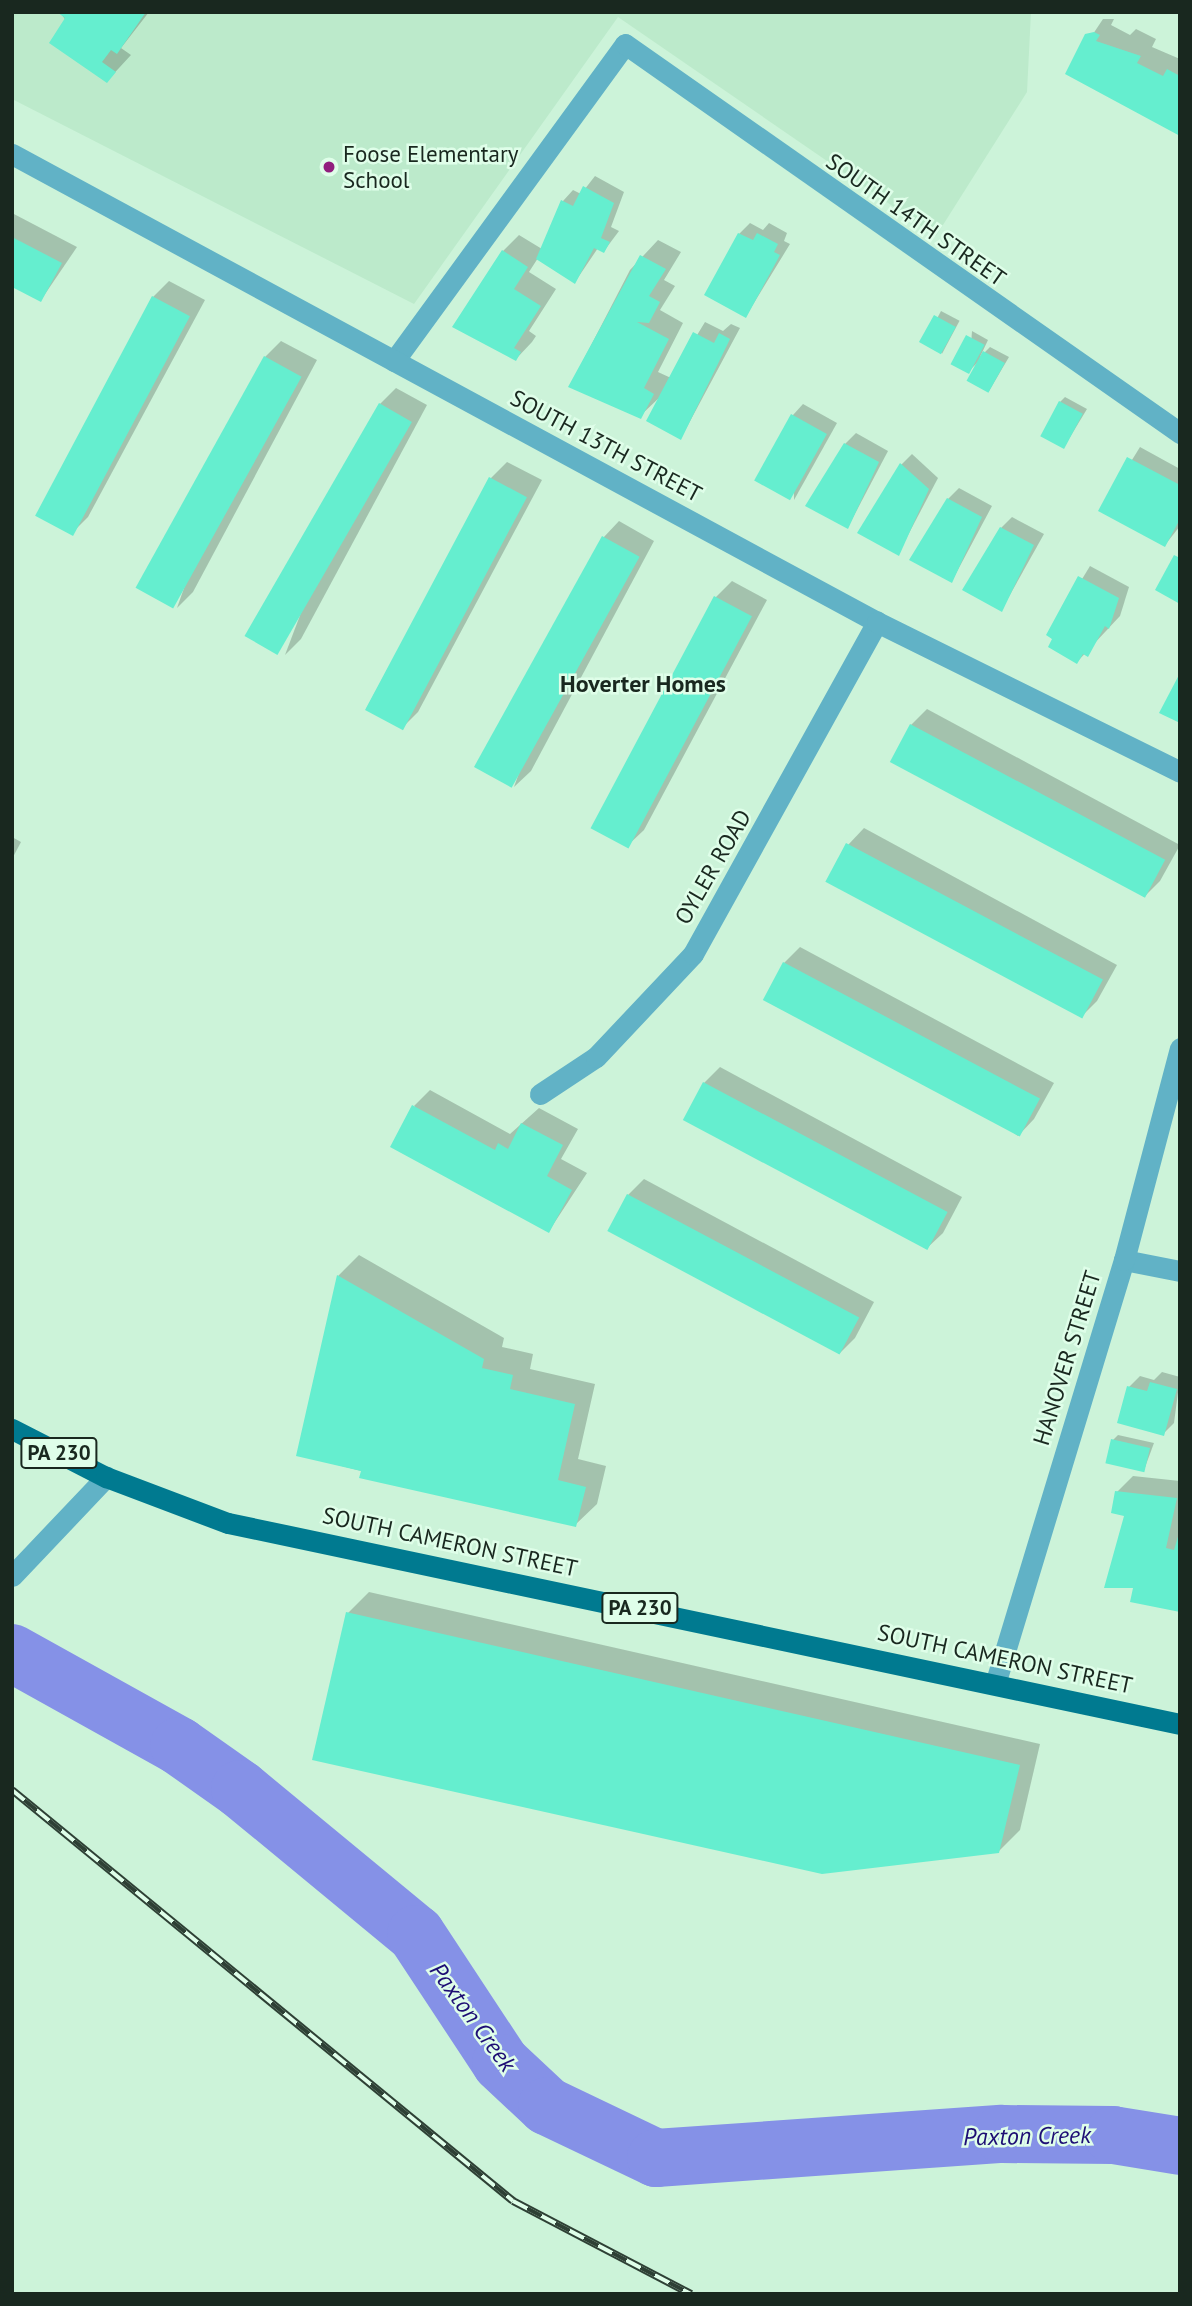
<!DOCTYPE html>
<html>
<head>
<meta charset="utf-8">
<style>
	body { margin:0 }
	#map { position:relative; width:1192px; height:2306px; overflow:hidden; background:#ccf3d9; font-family:"PT Sans",sans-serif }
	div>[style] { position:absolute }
	.built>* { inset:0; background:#bceacb }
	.shadow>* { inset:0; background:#0003; transform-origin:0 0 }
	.river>* { height:58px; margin:-29px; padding:0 29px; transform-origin:29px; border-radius:29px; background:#8591e7 }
	.building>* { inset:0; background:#65eecf; transform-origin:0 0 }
	.minor>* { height:21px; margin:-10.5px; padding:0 10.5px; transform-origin:10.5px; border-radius:10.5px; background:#61b2c6 }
	.tertiary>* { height:21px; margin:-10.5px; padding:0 10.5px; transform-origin:10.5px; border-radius:10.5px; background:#61b2c6 }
	.primary>* { height:21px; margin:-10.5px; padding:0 10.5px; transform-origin:10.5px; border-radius:10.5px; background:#007a90 }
	.rail>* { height:8px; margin-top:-4px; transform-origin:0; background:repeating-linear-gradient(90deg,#dffee9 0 16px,#2e4035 0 32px); box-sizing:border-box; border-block:2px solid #2e4035 }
	.dots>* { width:19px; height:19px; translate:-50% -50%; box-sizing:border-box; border:4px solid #dffee9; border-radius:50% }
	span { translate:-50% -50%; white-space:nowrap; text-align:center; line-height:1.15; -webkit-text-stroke:5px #dffee9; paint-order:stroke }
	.shield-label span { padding:2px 5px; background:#dffee9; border:2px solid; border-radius:5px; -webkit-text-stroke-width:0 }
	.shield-label { font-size:21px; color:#19281f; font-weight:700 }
	.poi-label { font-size:23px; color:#19281f }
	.left { translate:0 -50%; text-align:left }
	.street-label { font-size:23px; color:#19281f }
	.neighbourhood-label { font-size:24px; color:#19281f; font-weight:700 }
	.water-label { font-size:24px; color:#1d0e74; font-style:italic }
	.frame { position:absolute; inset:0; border:14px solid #19281f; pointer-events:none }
</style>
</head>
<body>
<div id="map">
	<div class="built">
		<div style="clip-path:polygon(12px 12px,1031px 12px,1027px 92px,936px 236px,618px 17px,414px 304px,12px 99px)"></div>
	</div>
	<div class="shadow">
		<div style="clip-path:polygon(60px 12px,149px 12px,121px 48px,131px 55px,107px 81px)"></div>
		<div style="clip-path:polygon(1103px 19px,1114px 19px,1111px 25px,1130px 35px,1136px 29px,1156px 39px,1152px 47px,1180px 59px,1180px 131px,1067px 73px)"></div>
		<div style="clip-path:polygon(595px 176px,624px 192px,611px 227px,619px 231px,604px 251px,598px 248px,575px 282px,538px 258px,529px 272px,556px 289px,529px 331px,536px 336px,532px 342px,516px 359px,455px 327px,503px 251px,519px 235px,542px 249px,563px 201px,573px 190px,581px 194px)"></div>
		<div style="clip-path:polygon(12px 213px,77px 247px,41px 300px,12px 285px)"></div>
		<div style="clip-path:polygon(750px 223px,763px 230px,769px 223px,787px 233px,784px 241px,790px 244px,746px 316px,739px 234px)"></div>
		<div style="clip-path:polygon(658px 240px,681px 252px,664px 280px,675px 286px,660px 310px,683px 323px,658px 372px,671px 378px,705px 322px,723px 331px,731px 324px,740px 328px,681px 438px,660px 397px,640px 416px,570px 386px,630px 270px)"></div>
		<div style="clip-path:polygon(169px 281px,205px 300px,88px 517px,72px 533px,153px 297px)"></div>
		<div style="left:941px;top:311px;width:21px;height:37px;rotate:28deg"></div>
		<div style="clip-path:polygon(972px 331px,988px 340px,980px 357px,990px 347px,1009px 357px,989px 391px,978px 362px,969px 371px)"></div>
		<div style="clip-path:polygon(281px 341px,317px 360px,193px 592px,177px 608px,265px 357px)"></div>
		<div style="clip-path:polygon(396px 388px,427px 405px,301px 639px,285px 655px,380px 404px)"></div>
		<div style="clip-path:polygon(1065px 397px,1087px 409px,1064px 447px,1060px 402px)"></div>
		<div style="clip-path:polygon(803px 404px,837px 423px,794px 500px,793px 415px)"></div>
		<div style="clip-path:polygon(856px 433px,888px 451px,848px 527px,845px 444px)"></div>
		<div style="clip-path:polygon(1140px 447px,1180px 469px,1180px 526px,1165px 545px,1101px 510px)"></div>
		<div style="clip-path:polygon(912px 454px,938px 478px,898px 554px,901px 465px)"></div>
		<div style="clip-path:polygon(507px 462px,542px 480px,418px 712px,402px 728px,366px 709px,491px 478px)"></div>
		<div style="clip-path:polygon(959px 488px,992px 506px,952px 581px,948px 499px)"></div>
		<div style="clip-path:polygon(1012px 517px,1044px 534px,1002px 609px,1001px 528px)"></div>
		<div style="clip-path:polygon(619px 521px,654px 541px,531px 771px,514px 787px,603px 538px)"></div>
		<div style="clip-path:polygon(1090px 566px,1129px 587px,1120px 616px,1077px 662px,1048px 635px)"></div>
		<div style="clip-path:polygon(732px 581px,767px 600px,644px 830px,627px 846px,593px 828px,716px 597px)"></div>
		<div style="clip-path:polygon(927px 709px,1180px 845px,1160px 881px,1144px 897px,911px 725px)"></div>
		<div style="clip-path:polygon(864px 828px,1117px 965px,1097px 1001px,1081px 1017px,848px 845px)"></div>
		<div style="clip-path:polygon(12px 837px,21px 842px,12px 859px)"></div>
		<div style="clip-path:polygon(800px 947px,1054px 1083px,1034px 1119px,1018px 1136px,784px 963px)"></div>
		<div style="clip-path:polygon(720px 1067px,962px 1197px,943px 1233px,926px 1249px,704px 1083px)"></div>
		<div style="clip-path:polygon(430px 1090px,510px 1134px,539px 1108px,578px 1129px,561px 1159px,587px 1173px,549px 1231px,414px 1106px)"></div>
		<div style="clip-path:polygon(644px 1179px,874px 1302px,855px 1338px,839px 1354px,628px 1195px)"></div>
		<div style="clip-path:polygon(359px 1255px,504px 1338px,502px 1347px,533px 1354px,530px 1369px,595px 1384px,578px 1459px,606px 1466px,597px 1504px,575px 1525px,298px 1455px,338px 1276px)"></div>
		<div style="clip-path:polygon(1162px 1372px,1180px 1377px,1174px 1423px,1163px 1434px,1129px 1387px,1140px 1376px,1154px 1380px)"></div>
		<div style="clip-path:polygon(1118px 1435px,1154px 1443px,1144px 1470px,1113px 1440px)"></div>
		<div style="clip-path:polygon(1133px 1476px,1180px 1481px,1180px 1611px,1136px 1586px,1127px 1515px,1117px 1492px)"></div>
		<div style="clip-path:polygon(369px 1592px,1040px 1744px,1020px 1830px,999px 1851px,348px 1613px)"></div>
	</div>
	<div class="river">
		<div style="left:12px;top:1653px;width:191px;rotate:29.1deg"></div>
		<div style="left:179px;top:1746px;width:75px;rotate:35.2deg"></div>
		<div style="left:240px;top:1789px;width:228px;rotate:39.5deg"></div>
		<div style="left:416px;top:1934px;width:154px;rotate:56.6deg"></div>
		<div style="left:501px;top:2063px;width:63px;rotate:43.1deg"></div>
		<div style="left:547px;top:2106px;width:121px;rotate:25.5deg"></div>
		<div style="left:656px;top:2158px;width:347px;rotate:-4deg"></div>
		<div style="left:1002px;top:2134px;width:111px;rotate:0.5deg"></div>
		<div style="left:1113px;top:2135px;width:68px;rotate:9.3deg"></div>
	</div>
	<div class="building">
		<div style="clip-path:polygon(57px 12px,146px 12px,117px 54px,111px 50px,102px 62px,116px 72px,107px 83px,49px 43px,65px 18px)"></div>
		<div style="clip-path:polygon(1094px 32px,1100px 35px,1096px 41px,1141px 56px,1137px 63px,1163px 76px,1167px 69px,1180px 76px,1180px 136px,1065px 74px,1085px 34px)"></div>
		<div style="clip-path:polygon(583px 186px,614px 203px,601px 238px,610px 242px,604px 253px,594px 248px,575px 284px,536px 259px,561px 200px,573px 206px)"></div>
		<div style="clip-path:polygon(738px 233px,753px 240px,757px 233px,778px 244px,774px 252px,780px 255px,746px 318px,704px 295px)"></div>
		<div style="clip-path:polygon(12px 237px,62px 263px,41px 302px,12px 287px)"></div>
		<div style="clip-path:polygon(502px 250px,528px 267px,514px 289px,541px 306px,514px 348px,521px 352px,516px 361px,452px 327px)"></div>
		<div style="clip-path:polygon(640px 255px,666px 269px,649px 296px,660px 302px,649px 323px,637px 322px,669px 339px,644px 388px,654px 394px,641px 419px,568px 387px)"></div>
		<div style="left:152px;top:296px;width:43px;height:249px;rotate:28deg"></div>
		<div style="left:934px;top:315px;width:25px;height:31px;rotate:29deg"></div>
		<div style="clip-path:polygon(693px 332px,714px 343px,719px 333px,730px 339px,681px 440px,646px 421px)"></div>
		<div style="left:966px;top:335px;width:21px;height:33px;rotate:28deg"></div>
		<div style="left:983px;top:351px;width:25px;height:34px;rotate:29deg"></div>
		<div style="left:264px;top:356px;width:43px;height:265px;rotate:29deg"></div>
		<div style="left:1059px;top:401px;width:27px;height:40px;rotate:28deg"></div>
		<div style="left:379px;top:403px;width:38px;height:269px;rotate:30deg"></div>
		<div style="left:791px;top:414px;width:41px;height:76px;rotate:29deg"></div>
		<div style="clip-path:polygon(844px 443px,879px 462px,848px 529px,805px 506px)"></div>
		<div style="clip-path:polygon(1127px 457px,1180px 485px,1180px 519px,1165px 547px,1098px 511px)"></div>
		<div style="clip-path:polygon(900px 463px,929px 489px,899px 556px,857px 533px)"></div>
		<div style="left:489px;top:477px;width:43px;height:264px;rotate:28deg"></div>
		<div style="clip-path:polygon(947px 498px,982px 517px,952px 583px,909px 560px)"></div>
		<div style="clip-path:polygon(1000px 527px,1034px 545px,1002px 612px,962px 590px)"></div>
		<div style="left:602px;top:536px;width:43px;height:264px;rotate:29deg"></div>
		<div style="clip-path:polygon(1174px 555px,1180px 558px,1180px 604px,1155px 590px)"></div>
		<div style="clip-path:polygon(1078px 576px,1119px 598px,1109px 629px,1105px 626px,1088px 657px,1083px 654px,1077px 664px,1048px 647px,1052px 639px,1046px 635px)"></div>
		<div style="left:714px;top:596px;width:43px;height:263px;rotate:28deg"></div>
		<div style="clip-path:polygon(1180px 673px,1180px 723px,1159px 713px)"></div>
		<div style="left:910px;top:724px;width:289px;height:43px;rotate:28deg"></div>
		<div style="left:846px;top:843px;width:291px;height:44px;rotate:28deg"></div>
		<div style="left:783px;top:962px;width:291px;height:43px;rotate:28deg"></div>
		<div style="left:703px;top:1082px;width:277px;height:43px;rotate:28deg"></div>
		<div style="clip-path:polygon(412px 1105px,495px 1150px,498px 1143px,508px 1149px,521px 1123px,563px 1145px,547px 1176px,572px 1190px,549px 1233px,390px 1147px)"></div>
		<div style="left:627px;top:1194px;width:263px;height:42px;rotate:28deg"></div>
		<div style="clip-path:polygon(337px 1275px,484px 1359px,482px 1368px,513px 1375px,510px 1389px,575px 1404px,558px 1480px,586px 1487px,576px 1527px,359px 1478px,361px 1471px,296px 1456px)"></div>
		<div style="clip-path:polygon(1150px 1382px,1177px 1389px,1164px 1436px,1117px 1423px,1127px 1386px,1147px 1391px)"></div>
		<div style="left:1111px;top:1439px;width:40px;height:25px;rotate:13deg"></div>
		<div style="clip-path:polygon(1115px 1491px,1177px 1498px,1166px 1548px,1174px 1550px,1180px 1530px,1180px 1612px,1130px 1602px,1133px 1588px,1104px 1588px,1124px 1516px,1111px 1513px)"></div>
		<div style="clip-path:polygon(346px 1612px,1020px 1765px,999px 1853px,822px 1874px,312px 1760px)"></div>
	</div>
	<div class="minor">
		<div style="left:394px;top:361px;width:392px;rotate:-53.9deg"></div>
		<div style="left:625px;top:44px;width:678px;rotate:35.03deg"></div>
		<div style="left:540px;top:1094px;width:67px;rotate:-33.5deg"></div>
		<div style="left:596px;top:1057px;width:141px;rotate:-46.7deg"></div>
		<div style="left:693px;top:954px;width:380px;rotate:-61deg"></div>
		<div style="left:1124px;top:1260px;width:57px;rotate:11.1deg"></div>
		<div style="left:12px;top:1576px;width:137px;rotate:-46.5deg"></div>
		<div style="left:996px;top:1681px;width:440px;rotate:-73.1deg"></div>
		<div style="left:1124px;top:1260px;width:219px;rotate:-75.2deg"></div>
	</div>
	<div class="tertiary">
		<div style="left:12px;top:154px;width:983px;rotate:28.42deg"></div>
		<div style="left:877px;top:622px;width:338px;rotate:26.3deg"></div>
	</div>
	<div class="primary">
		<div style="left:12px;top:1429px;width:106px;rotate:27.1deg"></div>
		<div style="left:106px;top:1477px;width:130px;rotate:20.7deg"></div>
		<div style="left:228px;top:1523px;width:973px;rotate:11.92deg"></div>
	</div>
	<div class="rail">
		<div style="left:12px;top:1790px;width:648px;rotate:39.36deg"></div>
		<div style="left:513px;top:2201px;width:201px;rotate:27.6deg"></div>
	</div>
	<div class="dots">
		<div style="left:329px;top:167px;background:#911f7e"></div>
	</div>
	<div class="shield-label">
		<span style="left:59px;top:1453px">PA 230</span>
		<span style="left:640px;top:1608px">PA 230</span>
	</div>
	<div class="poi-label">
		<span class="left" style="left:343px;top:167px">Foose Elementary<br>School</span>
	</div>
	<div class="street-label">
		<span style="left:916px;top:220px;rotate:35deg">SOUTH 14TH STREET</span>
		<span style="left:606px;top:446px;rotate:28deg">SOUTH 13TH STREET</span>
		<span style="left:713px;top:867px;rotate:-60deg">OYLER ROAD</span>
		<span style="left:1067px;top:1358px;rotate:-73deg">HANOVER STREET</span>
		<span style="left:450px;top:1542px;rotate:12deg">SOUTH CAMERON STREET</span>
		<span style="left:1005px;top:1659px;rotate:12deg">SOUTH CAMERON STREET</span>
	</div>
	<div class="neighbourhood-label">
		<span style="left:643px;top:684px">Hoverter Homes</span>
	</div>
	<div class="water-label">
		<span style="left:473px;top:2017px;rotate:54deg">Paxton Creek</span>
		<span style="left:1027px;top:2136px;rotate:-1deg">Paxton Creek</span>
	</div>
	<div class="frame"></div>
</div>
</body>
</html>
